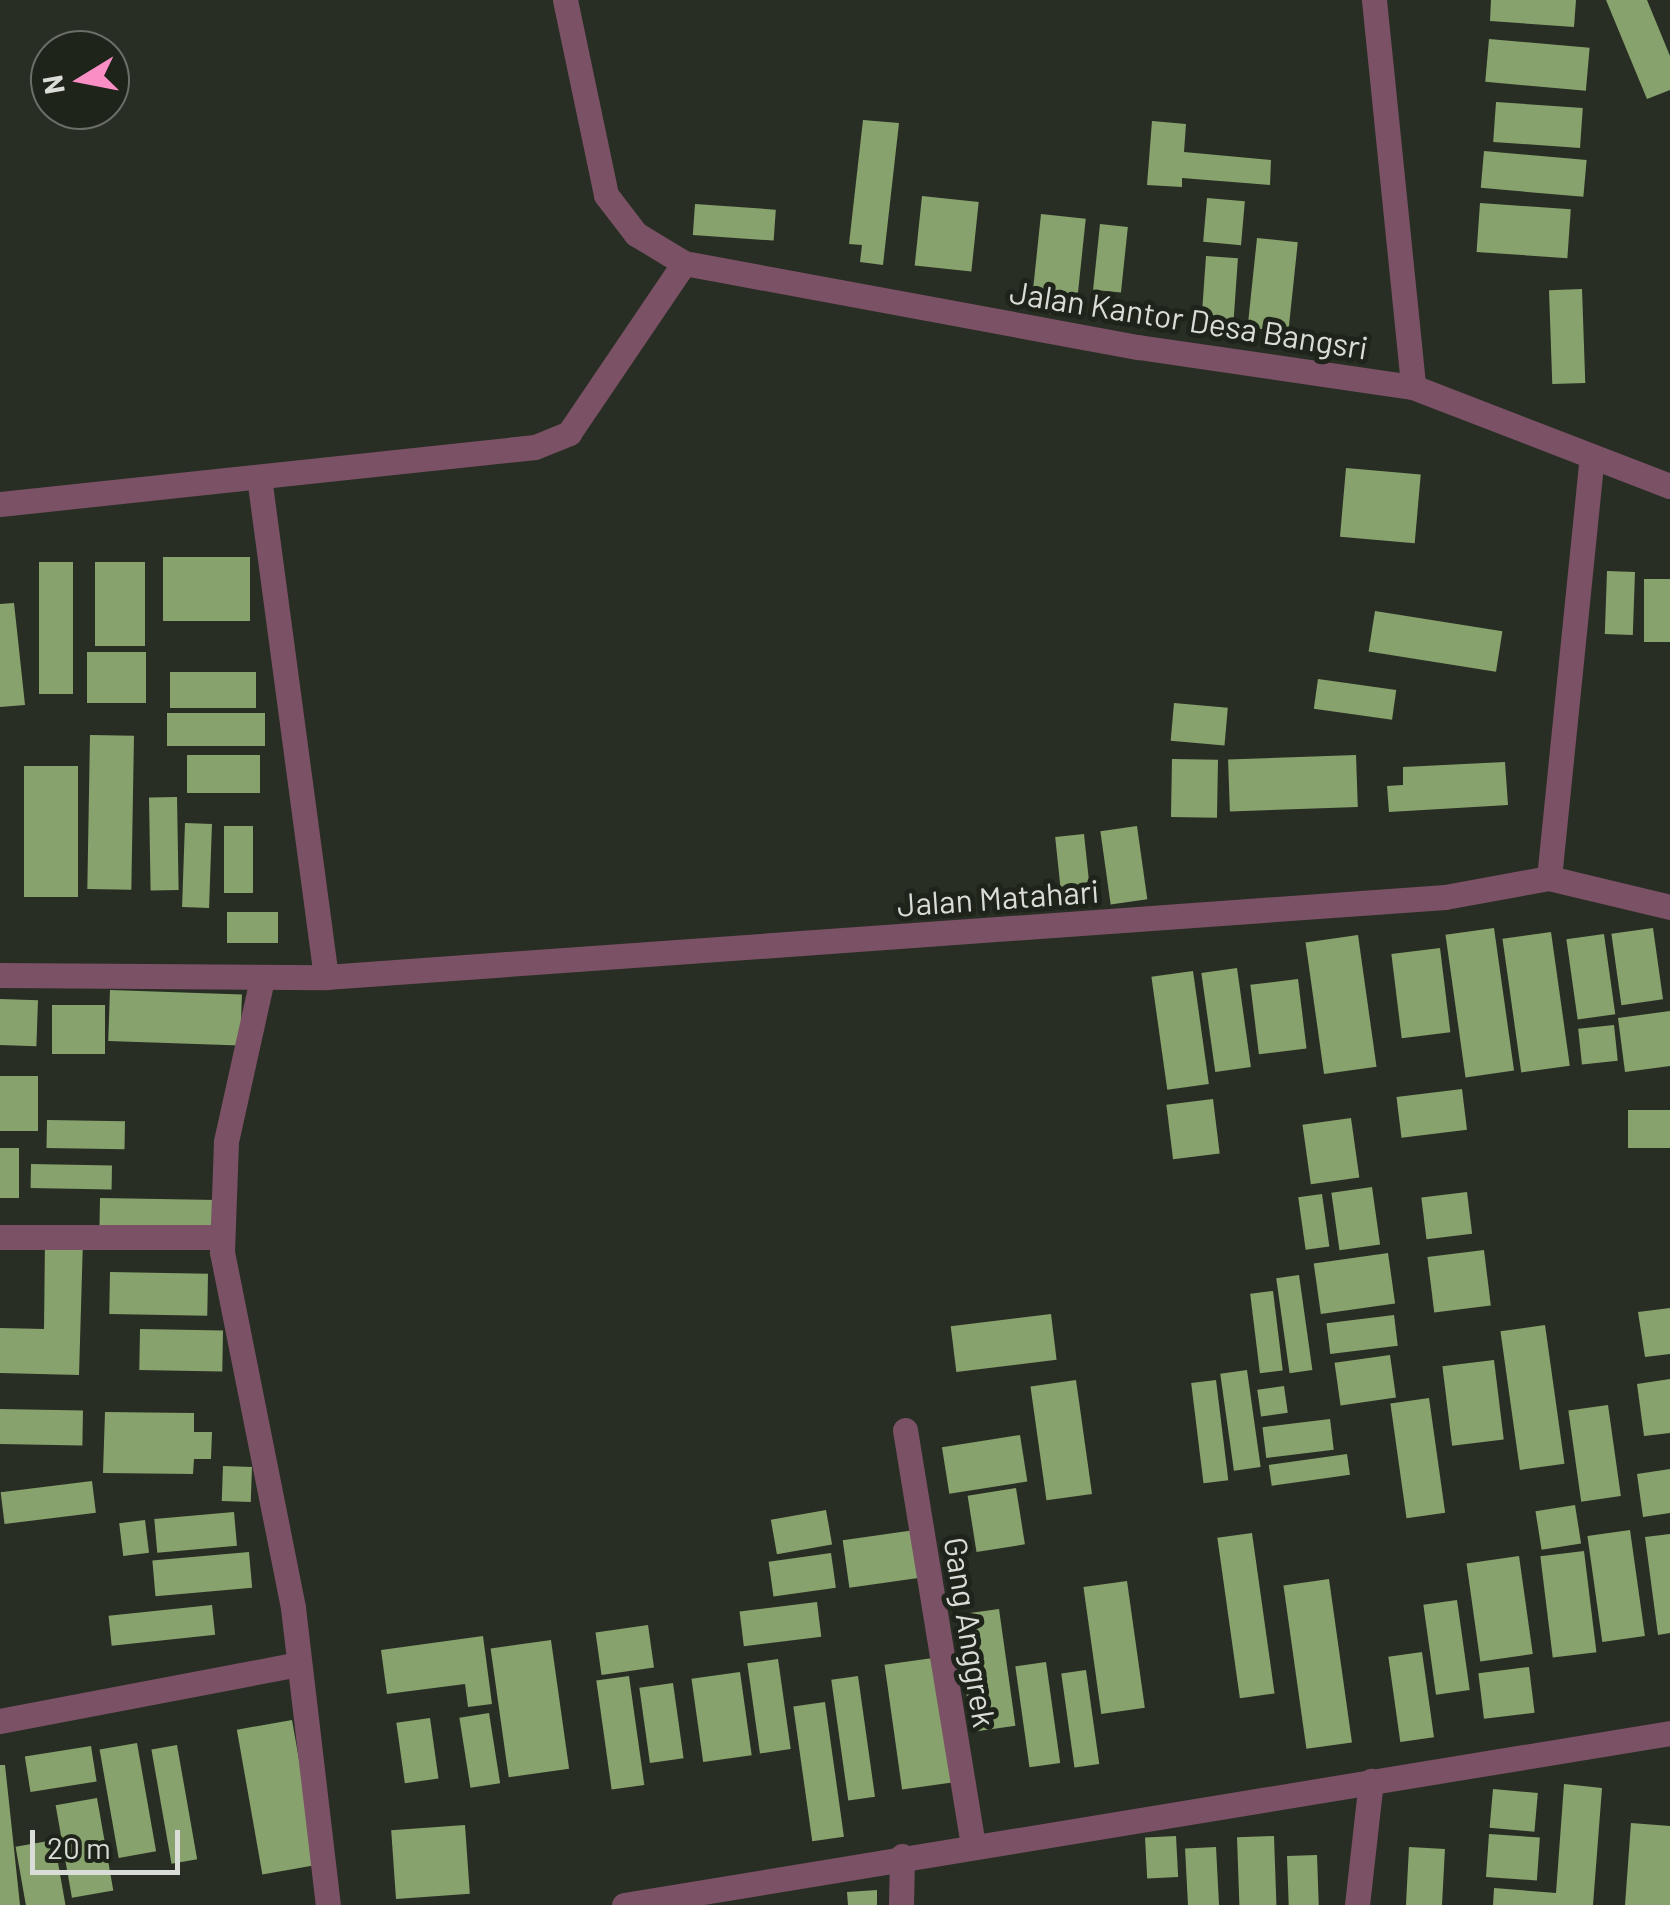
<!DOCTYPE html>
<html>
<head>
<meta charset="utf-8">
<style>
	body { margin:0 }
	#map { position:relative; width:1670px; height:1905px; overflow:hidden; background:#292e24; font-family:Barlow,sans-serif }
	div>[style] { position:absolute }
	.building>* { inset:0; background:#88a26d; transform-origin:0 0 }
	.minor>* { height:25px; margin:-12.5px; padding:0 12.5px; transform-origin:12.5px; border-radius:12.5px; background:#7b5165 }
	span { translate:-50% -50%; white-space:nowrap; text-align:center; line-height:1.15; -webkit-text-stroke:10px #1f241b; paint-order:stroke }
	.street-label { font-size:32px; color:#daddd7 }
	.north { position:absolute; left:30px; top:30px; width:100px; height:100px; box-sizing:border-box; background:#1f241b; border:2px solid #6a6e66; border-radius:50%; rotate:260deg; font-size:28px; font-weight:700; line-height:40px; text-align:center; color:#daddd7 }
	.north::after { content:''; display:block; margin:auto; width:35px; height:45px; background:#fa8fc6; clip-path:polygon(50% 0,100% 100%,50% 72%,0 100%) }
	.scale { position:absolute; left:30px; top:1830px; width:150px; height:45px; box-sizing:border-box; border:5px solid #daddd7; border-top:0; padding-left:12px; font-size:30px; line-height:35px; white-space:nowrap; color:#daddd7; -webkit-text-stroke:8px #1f241b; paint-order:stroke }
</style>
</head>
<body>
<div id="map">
	<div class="building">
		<div style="clip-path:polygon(1491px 0,1576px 0,1574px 27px,1490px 21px)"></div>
		<div style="clip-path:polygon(1606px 0,1647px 0,1670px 56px,1670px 90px,1647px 99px)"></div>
		<div style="left:1489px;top:39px;width:101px;height:43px;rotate:5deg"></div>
		<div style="left:1496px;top:102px;width:87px;height:40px;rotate:4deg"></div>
		<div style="clip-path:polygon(863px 120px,899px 123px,883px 265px,860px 262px,862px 245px,849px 244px)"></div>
		<div style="clip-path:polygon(1152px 121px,1186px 124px,1184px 152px,1271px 160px,1270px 185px,1182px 178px,1182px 187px,1147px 185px)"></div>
		<div style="left:1484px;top:151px;width:103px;height:37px;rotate:5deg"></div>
		<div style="left:922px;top:196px;width:57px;height:70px;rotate:6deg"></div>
		<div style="left:1207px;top:198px;width:38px;height:44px;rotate:5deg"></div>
		<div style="left:1480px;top:203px;width:91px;height:49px;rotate:4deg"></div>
		<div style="left:695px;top:204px;width:81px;height:31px;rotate:4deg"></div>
		<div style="left:1041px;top:214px;width:45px;height:98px;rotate:6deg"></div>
		<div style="left:1100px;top:224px;width:28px;height:66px;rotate:6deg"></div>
		<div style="left:1257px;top:238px;width:41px;height:90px;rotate:6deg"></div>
		<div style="left:1206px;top:256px;width:32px;height:72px;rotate:4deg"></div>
		<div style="left:1582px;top:289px;width:94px;height:33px;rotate:88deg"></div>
		<div style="left:1346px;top:468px;width:75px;height:69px;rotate:5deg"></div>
		<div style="left:163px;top:557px;width:87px;height:64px"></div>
		<div style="left:39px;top:562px;width:34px;height:132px"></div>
		<div style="left:95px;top:562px;width:50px;height:84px"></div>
		<div style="left:1607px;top:571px;width:28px;height:63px;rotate:2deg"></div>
		<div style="left:1644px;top:579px;width:26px;height:63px"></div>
		<div style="clip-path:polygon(14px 603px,25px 705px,0 707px,0 604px)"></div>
		<div style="left:1375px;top:611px;width:129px;height:41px;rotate:9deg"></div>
		<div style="left:87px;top:652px;width:59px;height:51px"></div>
		<div style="left:170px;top:672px;width:86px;height:36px"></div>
		<div style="left:1318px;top:679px;width:79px;height:30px;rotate:8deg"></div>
		<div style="left:1174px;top:703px;width:54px;height:38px;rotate:5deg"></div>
		<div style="left:167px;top:713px;width:98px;height:33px"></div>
		<div style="left:90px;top:735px;width:44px;height:154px;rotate:1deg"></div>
		<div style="left:187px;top:755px;width:73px;height:38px"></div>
		<div style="left:1356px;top:755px;width:52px;height:128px;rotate:88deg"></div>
		<div style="left:1172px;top:759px;width:46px;height:58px;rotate:1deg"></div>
		<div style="clip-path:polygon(1505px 762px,1508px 805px,1389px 812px,1387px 786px,1403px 785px,1403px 767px)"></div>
		<div style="left:78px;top:766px;width:131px;height:54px;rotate:90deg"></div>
		<div style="left:177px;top:797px;width:93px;height:28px;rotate:89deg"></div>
		<div style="left:185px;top:823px;width:27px;height:84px;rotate:2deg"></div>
		<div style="left:224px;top:826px;width:29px;height:67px"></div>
		<div style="left:1137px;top:826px;width:74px;height:37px;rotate:82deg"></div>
		<div style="left:1084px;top:834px;width:71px;height:29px;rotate:84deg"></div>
		<div style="left:278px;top:912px;width:31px;height:51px;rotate:90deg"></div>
		<div style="left:1494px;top:928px;width:144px;height:49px;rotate:82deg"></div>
		<div style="left:1653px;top:928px;width:72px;height:42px;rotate:82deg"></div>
		<div style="left:1551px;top:932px;width:135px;height:49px;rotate:82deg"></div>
		<div style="left:1604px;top:934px;width:81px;height:38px;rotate:82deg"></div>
		<div style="left:1358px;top:935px;width:133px;height:53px;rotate:82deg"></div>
		<div style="left:1440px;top:948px;width:85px;height:49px;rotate:83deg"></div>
		<div style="left:1237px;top:968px;width:100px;height:36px;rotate:82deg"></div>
		<div style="left:1193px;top:971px;width:114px;height:42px;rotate:82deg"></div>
		<div style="left:1298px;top:979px;width:70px;height:48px;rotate:83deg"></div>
		<div style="left:110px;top:990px;width:132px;height:51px;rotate:2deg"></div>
		<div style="left:0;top:999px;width:38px;height:46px;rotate:2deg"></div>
		<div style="left:52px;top:1005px;width:53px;height:49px"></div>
		<div style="clip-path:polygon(1670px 1011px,1670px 1066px,1625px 1072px,1618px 1018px)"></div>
		<div style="left:1614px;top:1025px;width:36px;height:36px;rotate:84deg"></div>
		<div style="left:0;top:1076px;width:38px;height:55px"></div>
		<div style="left:1462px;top:1089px;width:41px;height:66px;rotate:83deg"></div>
		<div style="left:1213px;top:1099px;width:55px;height:47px;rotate:83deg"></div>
		<div style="left:1670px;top:1110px;width:38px;height:42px;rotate:90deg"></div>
		<div style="left:1351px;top:1118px;width:60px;height:49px;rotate:82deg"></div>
		<div style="left:47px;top:1120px;width:78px;height:28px;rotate:1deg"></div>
		<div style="left:0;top:1148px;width:19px;height:50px"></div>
		<div style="left:31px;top:1164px;width:81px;height:24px;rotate:1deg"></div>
		<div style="left:1372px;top:1187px;width:58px;height:41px;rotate:82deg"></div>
		<div style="left:1467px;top:1192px;width:42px;height:46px;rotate:83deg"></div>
		<div style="left:1322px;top:1194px;width:53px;height:24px;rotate:82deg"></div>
		<div style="left:100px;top:1198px;width:117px;height:30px;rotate:1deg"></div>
		<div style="clip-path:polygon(45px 1239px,83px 1240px,79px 1375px,0 1373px,0 1328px,44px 1329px)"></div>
		<div style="left:1484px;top:1250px;width:56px;height:57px;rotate:83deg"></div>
		<div style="left:1388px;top:1253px;width:51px;height:75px;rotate:82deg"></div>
		<div style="left:110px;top:1272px;width:98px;height:42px;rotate:1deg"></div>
		<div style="left:1299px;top:1275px;width:96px;height:23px;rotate:82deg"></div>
		<div style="left:1273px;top:1291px;width:80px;height:23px;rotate:83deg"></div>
		<div style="clip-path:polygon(1670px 1308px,1670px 1354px,1645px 1357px,1638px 1312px)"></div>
		<div style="left:1051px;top:1314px;width:46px;height:101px;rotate:83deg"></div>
		<div style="left:1394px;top:1315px;width:31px;height:68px;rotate:83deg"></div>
		<div style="left:1545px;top:1325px;width:140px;height:45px;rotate:82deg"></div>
		<div style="left:140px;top:1329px;width:83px;height:41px;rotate:1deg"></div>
		<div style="left:1390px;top:1355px;width:43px;height:56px;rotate:82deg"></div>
		<div style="left:1494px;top:1360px;width:80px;height:52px;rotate:83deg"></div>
		<div style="left:1247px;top:1370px;width:98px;height:27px;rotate:82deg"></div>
		<div style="clip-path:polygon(1670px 1379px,1670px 1433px,1644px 1436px,1637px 1384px)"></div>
		<div style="left:1076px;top:1380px;width:115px;height:46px;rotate:82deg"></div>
		<div style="left:1216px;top:1380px;width:101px;height:25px;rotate:83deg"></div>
		<div style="left:1284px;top:1386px;width:27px;height:27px;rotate:82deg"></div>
		<div style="left:1429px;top:1398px;width:116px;height:39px;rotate:82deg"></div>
		<div style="left:1608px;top:1405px;width:92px;height:40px;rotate:82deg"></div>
		<div style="left:0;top:1409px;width:83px;height:35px;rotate:1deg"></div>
		<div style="clip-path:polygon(105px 1412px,194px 1413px,194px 1432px,212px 1432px,211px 1459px,194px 1459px,193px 1474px,103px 1473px)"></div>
		<div style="left:1330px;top:1419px;width:31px;height:68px;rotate:83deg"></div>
		<div style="left:1020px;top:1435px;width:47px;height:79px;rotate:81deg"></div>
		<div style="left:1347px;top:1454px;width:21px;height:79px;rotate:82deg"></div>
		<div style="left:223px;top:1466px;width:29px;height:35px;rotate:2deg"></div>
		<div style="clip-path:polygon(1670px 1469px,1670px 1513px,1643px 1517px,1637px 1474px)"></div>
		<div style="left:92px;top:1481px;width:32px;height:92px;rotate:83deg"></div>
		<div style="left:1016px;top:1488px;width:57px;height:49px;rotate:81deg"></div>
		<div style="left:1575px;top:1505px;width:39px;height:40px;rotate:81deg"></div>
		<div style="left:826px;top:1510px;width:35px;height:56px;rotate:80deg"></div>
		<div style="left:234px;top:1512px;width:34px;height:80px;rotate:85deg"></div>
		<div style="left:145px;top:1520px;width:33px;height:26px;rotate:83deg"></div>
		<div style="left:915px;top:1530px;width:48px;height:73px;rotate:82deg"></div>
		<div style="left:1630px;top:1530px;width:107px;height:43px;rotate:82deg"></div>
		<div style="left:1252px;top:1533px;width:162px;height:35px;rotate:82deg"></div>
		<div style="clip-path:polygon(1670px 1534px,1670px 1633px,1658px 1635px,1645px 1537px)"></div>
		<div style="left:1584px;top:1551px;width:102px;height:44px;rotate:83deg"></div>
		<div style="left:249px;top:1552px;width:36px;height:97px;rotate:85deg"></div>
		<div style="left:831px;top:1553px;width:35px;height:63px;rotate:82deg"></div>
		<div style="left:1519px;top:1556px;width:99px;height:53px;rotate:82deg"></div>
		<div style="left:1329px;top:1579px;width:165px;height:46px;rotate:82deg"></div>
		<div style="left:1127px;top:1581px;width:128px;height:44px;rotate:82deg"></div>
		<div style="left:1457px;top:1600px;width:91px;height:34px;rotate:82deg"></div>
		<div style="left:817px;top:1602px;width:35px;height:78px;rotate:83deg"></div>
		<div style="left:212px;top:1605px;width:30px;height:104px;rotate:84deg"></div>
		<div style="left:999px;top:1609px;width:118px;height:44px;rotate:82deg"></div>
		<div style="left:648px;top:1625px;width:43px;height:53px;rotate:82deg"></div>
		<div style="clip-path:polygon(483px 1636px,492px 1704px,468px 1707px,465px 1684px,387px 1694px,381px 1650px)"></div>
		<div style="left:551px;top:1640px;width:130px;height:61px;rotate:82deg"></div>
		<div style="left:1422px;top:1652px;width:86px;height:34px;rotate:82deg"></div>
		<div style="left:940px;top:1657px;width:126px;height:56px;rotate:82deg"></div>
		<div style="left:778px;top:1659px;width:91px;height:31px;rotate:82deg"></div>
		<div style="left:1046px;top:1662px;width:102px;height:31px;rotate:82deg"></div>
		<div style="left:1529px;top:1667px;width:46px;height:51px;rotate:83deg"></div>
		<div style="left:1086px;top:1670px;width:95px;height:25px;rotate:82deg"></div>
		<div style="left:740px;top:1672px;width:84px;height:49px;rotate:82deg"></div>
		<div style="left:629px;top:1676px;width:110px;height:33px;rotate:82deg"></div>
		<div style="left:858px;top:1676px;width:122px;height:27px;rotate:82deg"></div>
		<div style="left:673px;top:1683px;width:76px;height:34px;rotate:82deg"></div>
		<div style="left:825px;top:1702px;width:136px;height:32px;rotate:82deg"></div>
		<div style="left:489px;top:1713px;width:71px;height:30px;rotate:81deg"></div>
		<div style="left:430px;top:1718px;width:61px;height:34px;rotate:82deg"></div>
		<div style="left:292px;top:1720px;width:147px;height:56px;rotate:80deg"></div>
		<div style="left:137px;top:1743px;width:110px;height:38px;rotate:80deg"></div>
		<div style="left:177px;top:1745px;width:116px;height:26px;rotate:80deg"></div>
		<div style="left:91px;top:1746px;width:36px;height:67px;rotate:81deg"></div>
		<div style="clip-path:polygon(0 1765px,5px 1765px,20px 1905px,0 1905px)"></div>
		<div style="clip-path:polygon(1564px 1784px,1602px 1788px,1593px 1905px,1493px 1905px,1494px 1888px,1556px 1893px)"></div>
		<div style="left:1493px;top:1789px;width:45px;height:39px;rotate:5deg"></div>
		<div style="left:97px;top:1798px;width:94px;height:42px;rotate:80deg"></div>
		<div style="clip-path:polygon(1631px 1823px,1670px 1826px,1670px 1905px,1625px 1905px)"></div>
		<div style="left:465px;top:1825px;width:69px;height:74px;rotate:86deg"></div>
		<div style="left:1489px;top:1834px;width:51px;height:43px;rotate:4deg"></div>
		<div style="left:1176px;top:1836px;width:41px;height:31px;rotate:87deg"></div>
		<div style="left:1274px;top:1836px;width:69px;height:37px;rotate:88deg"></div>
		<div style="left:54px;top:1840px;width:66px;height:39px;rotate:80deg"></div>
		<div style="left:1216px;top:1847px;width:58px;height:31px;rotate:87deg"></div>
		<div style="left:1409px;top:1847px;width:36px;height:58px;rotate:3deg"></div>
		<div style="left:1317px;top:1855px;width:50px;height:30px;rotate:88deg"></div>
		<div style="clip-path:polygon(877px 1890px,877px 1905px,848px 1905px,847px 1892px)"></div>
	</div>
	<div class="minor">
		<div style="left:565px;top:0;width:199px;rotate:78.1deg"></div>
		<div style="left:606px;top:195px;width:49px;rotate:52.4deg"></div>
		<div style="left:636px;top:234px;width:56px;rotate:31.1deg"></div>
		<div style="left:684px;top:263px;width:462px;rotate:10.5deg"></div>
		<div style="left:1138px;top:347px;width:278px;rotate:8.3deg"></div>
		<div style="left:1413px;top:387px;width:275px;rotate:21.1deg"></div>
		<div style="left:1374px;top:0;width:389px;rotate:84.2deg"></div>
		<div style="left:259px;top:477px;width:504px;rotate:82.37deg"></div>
		<div style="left:0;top:504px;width:538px;rotate:-6.08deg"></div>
		<div style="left:535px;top:447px;width:37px;rotate:-22deg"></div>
		<div style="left:569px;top:433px;width:205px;rotate:-55.9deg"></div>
		<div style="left:1549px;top:878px;width:424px;rotate:-84.2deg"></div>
		<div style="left:0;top:975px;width:326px;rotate:0.4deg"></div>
		<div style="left:326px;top:977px;width:1122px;rotate:-4.09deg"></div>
		<div style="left:1445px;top:897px;width:106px;rotate:-10.4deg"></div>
		<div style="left:1549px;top:878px;width:124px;rotate:13.5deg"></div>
		<div style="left:262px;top:979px;width:167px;rotate:102.5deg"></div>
		<div style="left:226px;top:1142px;width:110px;rotate:92.1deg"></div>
		<div style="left:222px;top:1252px;width:363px;rotate:78.7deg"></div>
		<div style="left:293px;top:1608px;width:299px;rotate:83.3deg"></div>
		<div style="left:0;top:1237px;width:222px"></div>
		<div style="left:905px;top:1430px;width:420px;rotate:80.7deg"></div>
		<div style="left:0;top:1721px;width:304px;rotate:-10.8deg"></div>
		<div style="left:624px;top:1905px;width:1060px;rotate:-9.34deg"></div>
		<div style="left:901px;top:1905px;width:49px;rotate:-88.8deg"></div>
		<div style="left:1357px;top:1905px;width:125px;rotate:-83.6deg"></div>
	</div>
	<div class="street-label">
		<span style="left:1189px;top:319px;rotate:9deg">Jalan Kantor Desa Bangsri</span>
		<span style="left:998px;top:897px;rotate:-4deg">Jalan Matahari</span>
		<span style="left:971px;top:1632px;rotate:81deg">Gang Anggrek</span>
	</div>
	<div class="north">N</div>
	<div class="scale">20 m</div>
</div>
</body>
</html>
